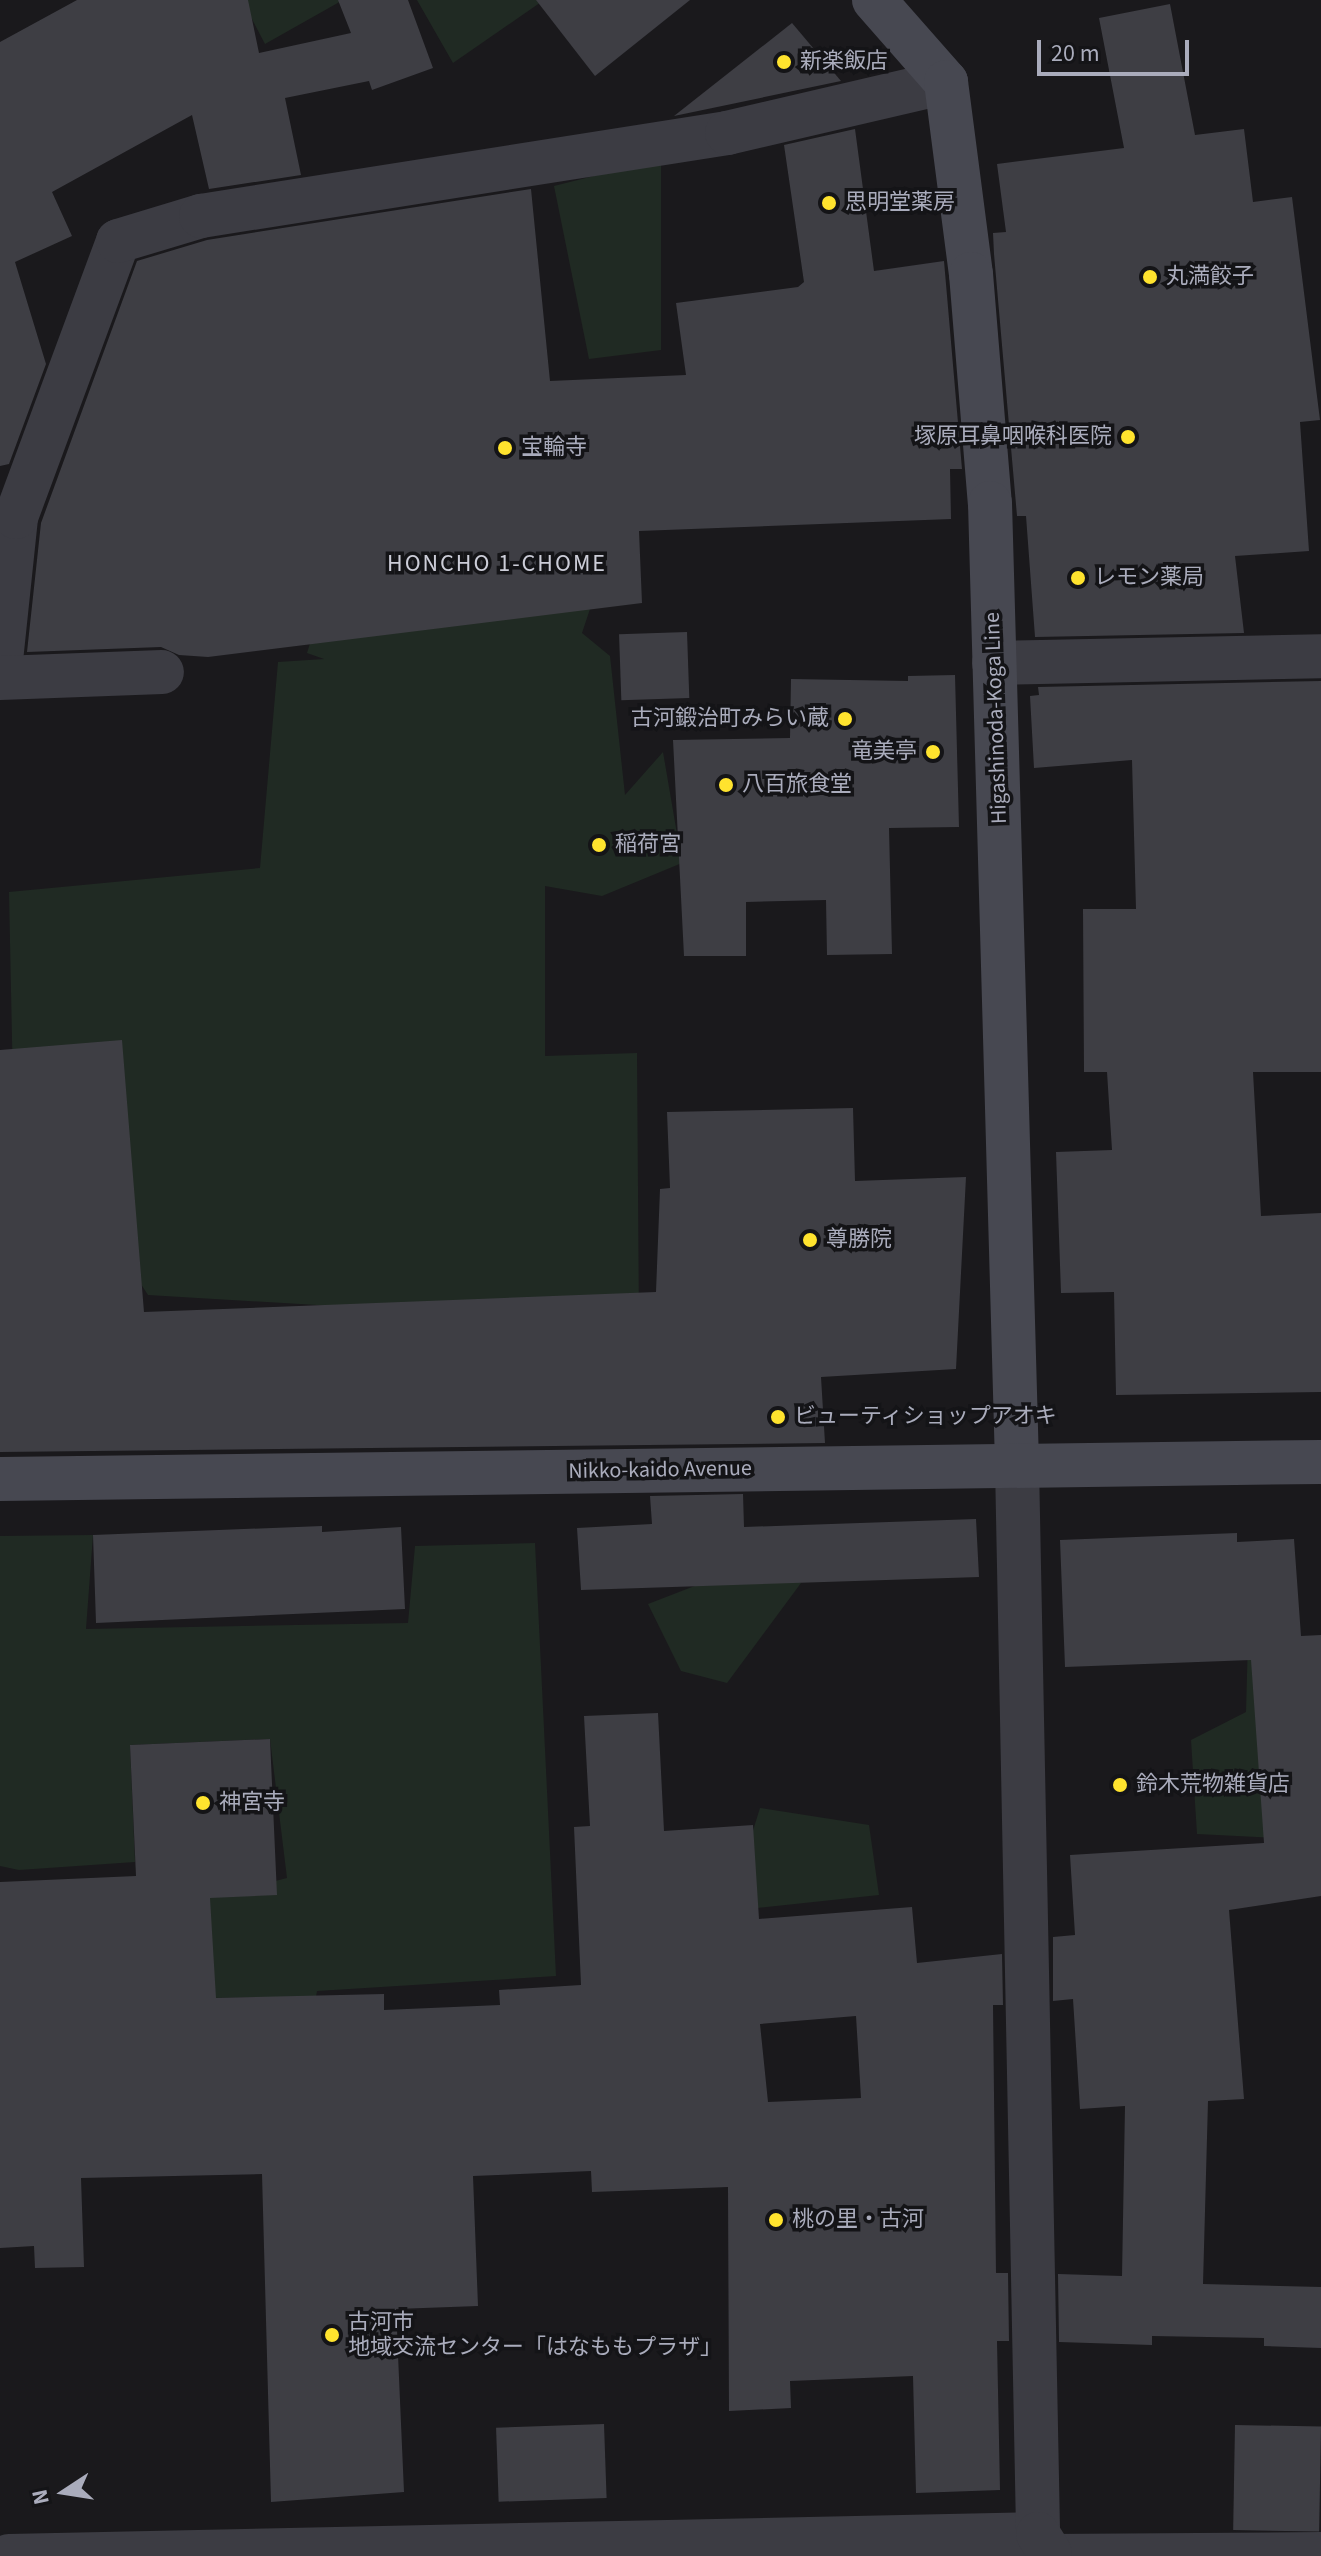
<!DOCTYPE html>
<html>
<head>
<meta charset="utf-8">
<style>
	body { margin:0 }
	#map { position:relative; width:1321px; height:2556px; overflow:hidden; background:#1a191c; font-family:"Source Sans 3","Noto Sans JP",sans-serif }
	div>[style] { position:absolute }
	.green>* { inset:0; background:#202a23 }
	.building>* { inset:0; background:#3e3e44; transform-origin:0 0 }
	.minor>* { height:44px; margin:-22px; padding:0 22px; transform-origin:22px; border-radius:22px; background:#3c3c43 }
	.tertiary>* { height:44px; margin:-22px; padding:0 22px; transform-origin:22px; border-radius:22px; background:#3c3c43 }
	.secondary>* { height:44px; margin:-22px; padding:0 22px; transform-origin:22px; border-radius:22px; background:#474851 }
	.dots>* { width:22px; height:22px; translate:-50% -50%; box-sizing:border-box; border:4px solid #141417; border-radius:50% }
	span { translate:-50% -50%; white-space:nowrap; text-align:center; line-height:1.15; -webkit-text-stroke:7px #141417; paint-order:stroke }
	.poi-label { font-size:22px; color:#aaacbc }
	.left { translate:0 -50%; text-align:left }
	.right { translate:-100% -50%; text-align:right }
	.street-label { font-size:22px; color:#aaacbc }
	.neighbourhood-label { font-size:24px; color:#cccdd8; letter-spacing:2px }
	.north { position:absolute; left:24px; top:2452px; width:80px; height:80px; -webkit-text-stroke:6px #141417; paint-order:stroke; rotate:258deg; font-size:22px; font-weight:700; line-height:32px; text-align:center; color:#aaacbc }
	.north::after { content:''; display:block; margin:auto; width:28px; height:36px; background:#aaacbc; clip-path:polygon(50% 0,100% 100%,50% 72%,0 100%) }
	.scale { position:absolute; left:1037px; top:40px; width:152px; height:36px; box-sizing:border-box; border:4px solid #aaacbc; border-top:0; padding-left:10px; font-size:24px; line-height:28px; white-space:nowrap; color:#aaacbc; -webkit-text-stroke:6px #141417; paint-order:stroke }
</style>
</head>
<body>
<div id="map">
	<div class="green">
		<div style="clip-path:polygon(242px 0,343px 0,265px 44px)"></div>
		<div style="clip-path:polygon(417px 0,544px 0,453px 63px)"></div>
		<div style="clip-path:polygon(661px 159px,661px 350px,589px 359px,554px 186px)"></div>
		<div style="clip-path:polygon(340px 546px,592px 603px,582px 633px,610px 656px,625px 795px,663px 752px,682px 863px,602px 896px,545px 886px,545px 1056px,637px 1053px,639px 1324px,148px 1295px,13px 1088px,9px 892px,260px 868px,278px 662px,324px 659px,307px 653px)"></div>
		<div style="clip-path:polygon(93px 1535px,86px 1629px,408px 1623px,415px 1546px,535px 1543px,556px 1976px,317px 1991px,316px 1997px,9px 2000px,203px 1962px,210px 1898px,287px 1878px,270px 1739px,130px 1745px,135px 1862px,19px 1870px,0 1866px,0 1536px)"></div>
		<div style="clip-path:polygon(754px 1563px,801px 1583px,727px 1683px,681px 1671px,648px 1604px)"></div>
		<div style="clip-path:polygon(1248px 1638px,1299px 1839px,1197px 1834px,1191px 1740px,1246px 1712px)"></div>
		<div style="clip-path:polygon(760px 1808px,869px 1825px,879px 1895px,728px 1911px)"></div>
	</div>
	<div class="building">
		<div style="clip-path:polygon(77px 0,248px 0,259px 53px,351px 33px,338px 0,408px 0,433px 68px,372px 90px,369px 81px,285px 98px,301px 175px,209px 189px,192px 115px,52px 192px,72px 236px,15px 262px,46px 364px,9px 464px,0 466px,0 42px)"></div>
		<div style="clip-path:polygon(536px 0,690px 0,595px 76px)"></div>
		<div style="clip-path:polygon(1170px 4px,1195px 135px,1244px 129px,1253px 202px,1292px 197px,1320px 420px,1300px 422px,1309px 551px,1235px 556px,1244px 633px,1035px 637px,1026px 516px,1017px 516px,994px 254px,993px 233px,1006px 232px,997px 164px,1124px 148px,1099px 18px)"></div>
		<div style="clip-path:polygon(792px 23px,841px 81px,674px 116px)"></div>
		<div style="clip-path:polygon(855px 129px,874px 271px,944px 261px,962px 469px,950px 469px,951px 519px,639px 531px,642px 603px,208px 657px,179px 655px,161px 647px,27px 652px,41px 523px,137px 261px,207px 240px,531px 189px,550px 381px,686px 375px,676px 303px,798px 287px,804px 282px,784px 145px)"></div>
		<div style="left:687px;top:632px;width:66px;height:68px;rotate:88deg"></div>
		<div style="clip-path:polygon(955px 675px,959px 827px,889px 828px,892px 954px,827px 955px,826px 900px,746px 902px,746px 956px,684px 956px,673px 740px,790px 738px,791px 679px,908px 681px,908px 676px)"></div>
		<div style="clip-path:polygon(1321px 681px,1321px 1072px,1253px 1072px,1261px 1216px,1321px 1213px,1321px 1392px,1116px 1395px,1114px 1292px,1061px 1293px,1056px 1152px,1112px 1150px,1107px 1072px,1084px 1072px,1083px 909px,1136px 909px,1132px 760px,1034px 768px,1030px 696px,1039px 695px,1038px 687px)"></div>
		<div style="clip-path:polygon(122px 1040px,144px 1312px,656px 1292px,660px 1189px,670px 1188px,667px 1112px,853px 1108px,855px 1181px,966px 1177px,956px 1369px,821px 1377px,825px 1443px,0 1452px,0 1050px)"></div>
		<div style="clip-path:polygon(743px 1494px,744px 1527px,976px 1519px,979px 1577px,581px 1590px,577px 1528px,652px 1524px,650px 1496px)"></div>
		<div style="clip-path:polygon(322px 1526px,322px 1532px,401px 1527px,405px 1609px,96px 1623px,93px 1535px)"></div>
		<div style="clip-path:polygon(1237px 1533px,1237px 1542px,1294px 1539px,1301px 1636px,1321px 1635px,1321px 1896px,1229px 1910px,1244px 2099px,1208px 2101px,1203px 2284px,1321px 2287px,1321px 2348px,1264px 2346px,1264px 2338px,1152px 2336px,1152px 2345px,1059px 2342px,1058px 2274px,1122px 2276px,1125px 2106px,1080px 2109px,1073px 1999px,1053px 2001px,1053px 1937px,1075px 1935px,1070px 1855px,1264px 1843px,1251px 1660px,1065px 1667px,1060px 1540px)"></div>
		<div style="clip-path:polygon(evenodd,658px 1713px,664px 1831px,753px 1825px,759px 1919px,912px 1907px,917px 1963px,1002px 1954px,1003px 2005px,993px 2005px,996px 2273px,1008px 2273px,1009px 2341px,997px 2341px,1000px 2490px,916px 2493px,913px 2376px,790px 2381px,791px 2408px,729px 2411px,728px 2187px,592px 2192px,591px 2171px,473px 2176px,478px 2306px,396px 2309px,404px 2492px,271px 2502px,262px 2174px,81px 2178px,84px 2267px,35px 2268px,34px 2246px,0 2248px,0 1882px,136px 1876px,130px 1745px,270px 1739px,277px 1895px,210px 1898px,216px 1998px,384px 1994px,384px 2010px,500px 2005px,499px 1990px,581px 1985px,574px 1827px,590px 1826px,584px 1716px,658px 1713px,856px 2016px,861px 2098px,768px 2102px,760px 2024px,856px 2016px)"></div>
		<div style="left:604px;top:2424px;width:74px;height:108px;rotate:88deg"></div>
		<div style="left:1235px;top:2425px;width:86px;height:105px;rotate:1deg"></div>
	</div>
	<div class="minor">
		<div style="left:994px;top:663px;width:327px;rotate:-1.2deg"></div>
		<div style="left:0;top:670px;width:154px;rotate:-84deg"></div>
		<div style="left:16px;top:517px;width:294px;rotate:-69.7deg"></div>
		<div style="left:118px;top:241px;width:87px;rotate:-16.8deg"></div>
		<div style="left:201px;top:216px;width:533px;rotate:-8.97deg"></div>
		<div style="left:727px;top:133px;width:225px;rotate:-13.1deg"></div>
		<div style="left:0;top:678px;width:162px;rotate:-2.1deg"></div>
		<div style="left:9px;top:2556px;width:1029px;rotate:-1.22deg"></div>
		<div style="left:1050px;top:2556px;width:271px;rotate:-0.4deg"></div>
	</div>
	<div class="tertiary">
		<div style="left:1017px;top:1465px;width:1069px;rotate:88.87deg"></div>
		<div style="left:1038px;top:2534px;width:22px;rotate:58deg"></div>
	</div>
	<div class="secondary">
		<div style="left:874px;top:0;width:109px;rotate:48.7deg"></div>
		<div style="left:946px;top:82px;width:194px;rotate:82.6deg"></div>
		<div style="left:971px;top:274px;width:230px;rotate:85.3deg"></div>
		<div style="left:990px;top:503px;width:962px;rotate:88.39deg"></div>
		<div style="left:0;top:1479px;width:1321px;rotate:-0.74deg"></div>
	</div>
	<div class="dots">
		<div style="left:784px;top:62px;background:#ffe32e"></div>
		<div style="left:829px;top:203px;background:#ffe32e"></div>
		<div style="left:1150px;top:277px;background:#ffe32e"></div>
		<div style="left:1128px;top:437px;background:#ffe32e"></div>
		<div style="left:505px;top:448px;background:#ffe32e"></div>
		<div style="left:1078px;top:578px;background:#ffe32e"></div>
		<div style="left:845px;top:719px;background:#ffe32e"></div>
		<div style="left:933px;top:752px;background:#ffe32e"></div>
		<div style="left:726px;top:785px;background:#ffe32e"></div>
		<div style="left:599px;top:845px;background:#ffe32e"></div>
		<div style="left:810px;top:1240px;background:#ffe32e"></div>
		<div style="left:778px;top:1417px;background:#ffe32e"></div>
		<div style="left:1120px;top:1785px;background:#ffe32e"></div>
		<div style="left:203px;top:1803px;background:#ffe32e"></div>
		<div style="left:776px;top:2220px;background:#ffe32e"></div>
		<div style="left:332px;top:2335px;background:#ffe32e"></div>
	</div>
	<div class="poi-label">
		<span class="left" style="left:800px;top:62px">新楽飯店</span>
		<span class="left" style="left:845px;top:203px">思明堂薬房</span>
		<span class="left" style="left:1166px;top:277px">丸満餃子</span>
		<span class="right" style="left:1112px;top:437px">塚原耳鼻咽喉科医院</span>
		<span class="left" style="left:521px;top:448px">宝輪寺</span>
		<span class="left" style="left:1094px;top:578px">レモン薬局</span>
		<span class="right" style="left:829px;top:719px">古河鍛治町みらい蔵</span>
		<span class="right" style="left:917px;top:752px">竜美亭</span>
		<span class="left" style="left:742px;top:785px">八百旅食堂</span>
		<span class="left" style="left:615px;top:845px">稲荷宮</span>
		<span class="left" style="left:826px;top:1240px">尊勝院</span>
		<span class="left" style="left:794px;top:1417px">ビューティショップアオキ</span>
		<span class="left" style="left:1136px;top:1785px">鈴木荒物雑貨店</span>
		<span class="left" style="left:219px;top:1803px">神宮寺</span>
		<span class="left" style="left:792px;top:2220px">桃の里・古河</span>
		<span class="left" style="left:348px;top:2335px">古河市<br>地域交流センター「はなももプラザ」</span>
	</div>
	<div class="street-label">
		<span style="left:996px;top:718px;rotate:-92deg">Higashinoda-Koga Line</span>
		<span style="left:660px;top:1470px;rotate:-1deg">Nikko-kaido Avenue</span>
	</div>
	<div class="neighbourhood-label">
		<span style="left:497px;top:564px">HONCHO 1-CHOME</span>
	</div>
	<div class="north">N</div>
	<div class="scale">20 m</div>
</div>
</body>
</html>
